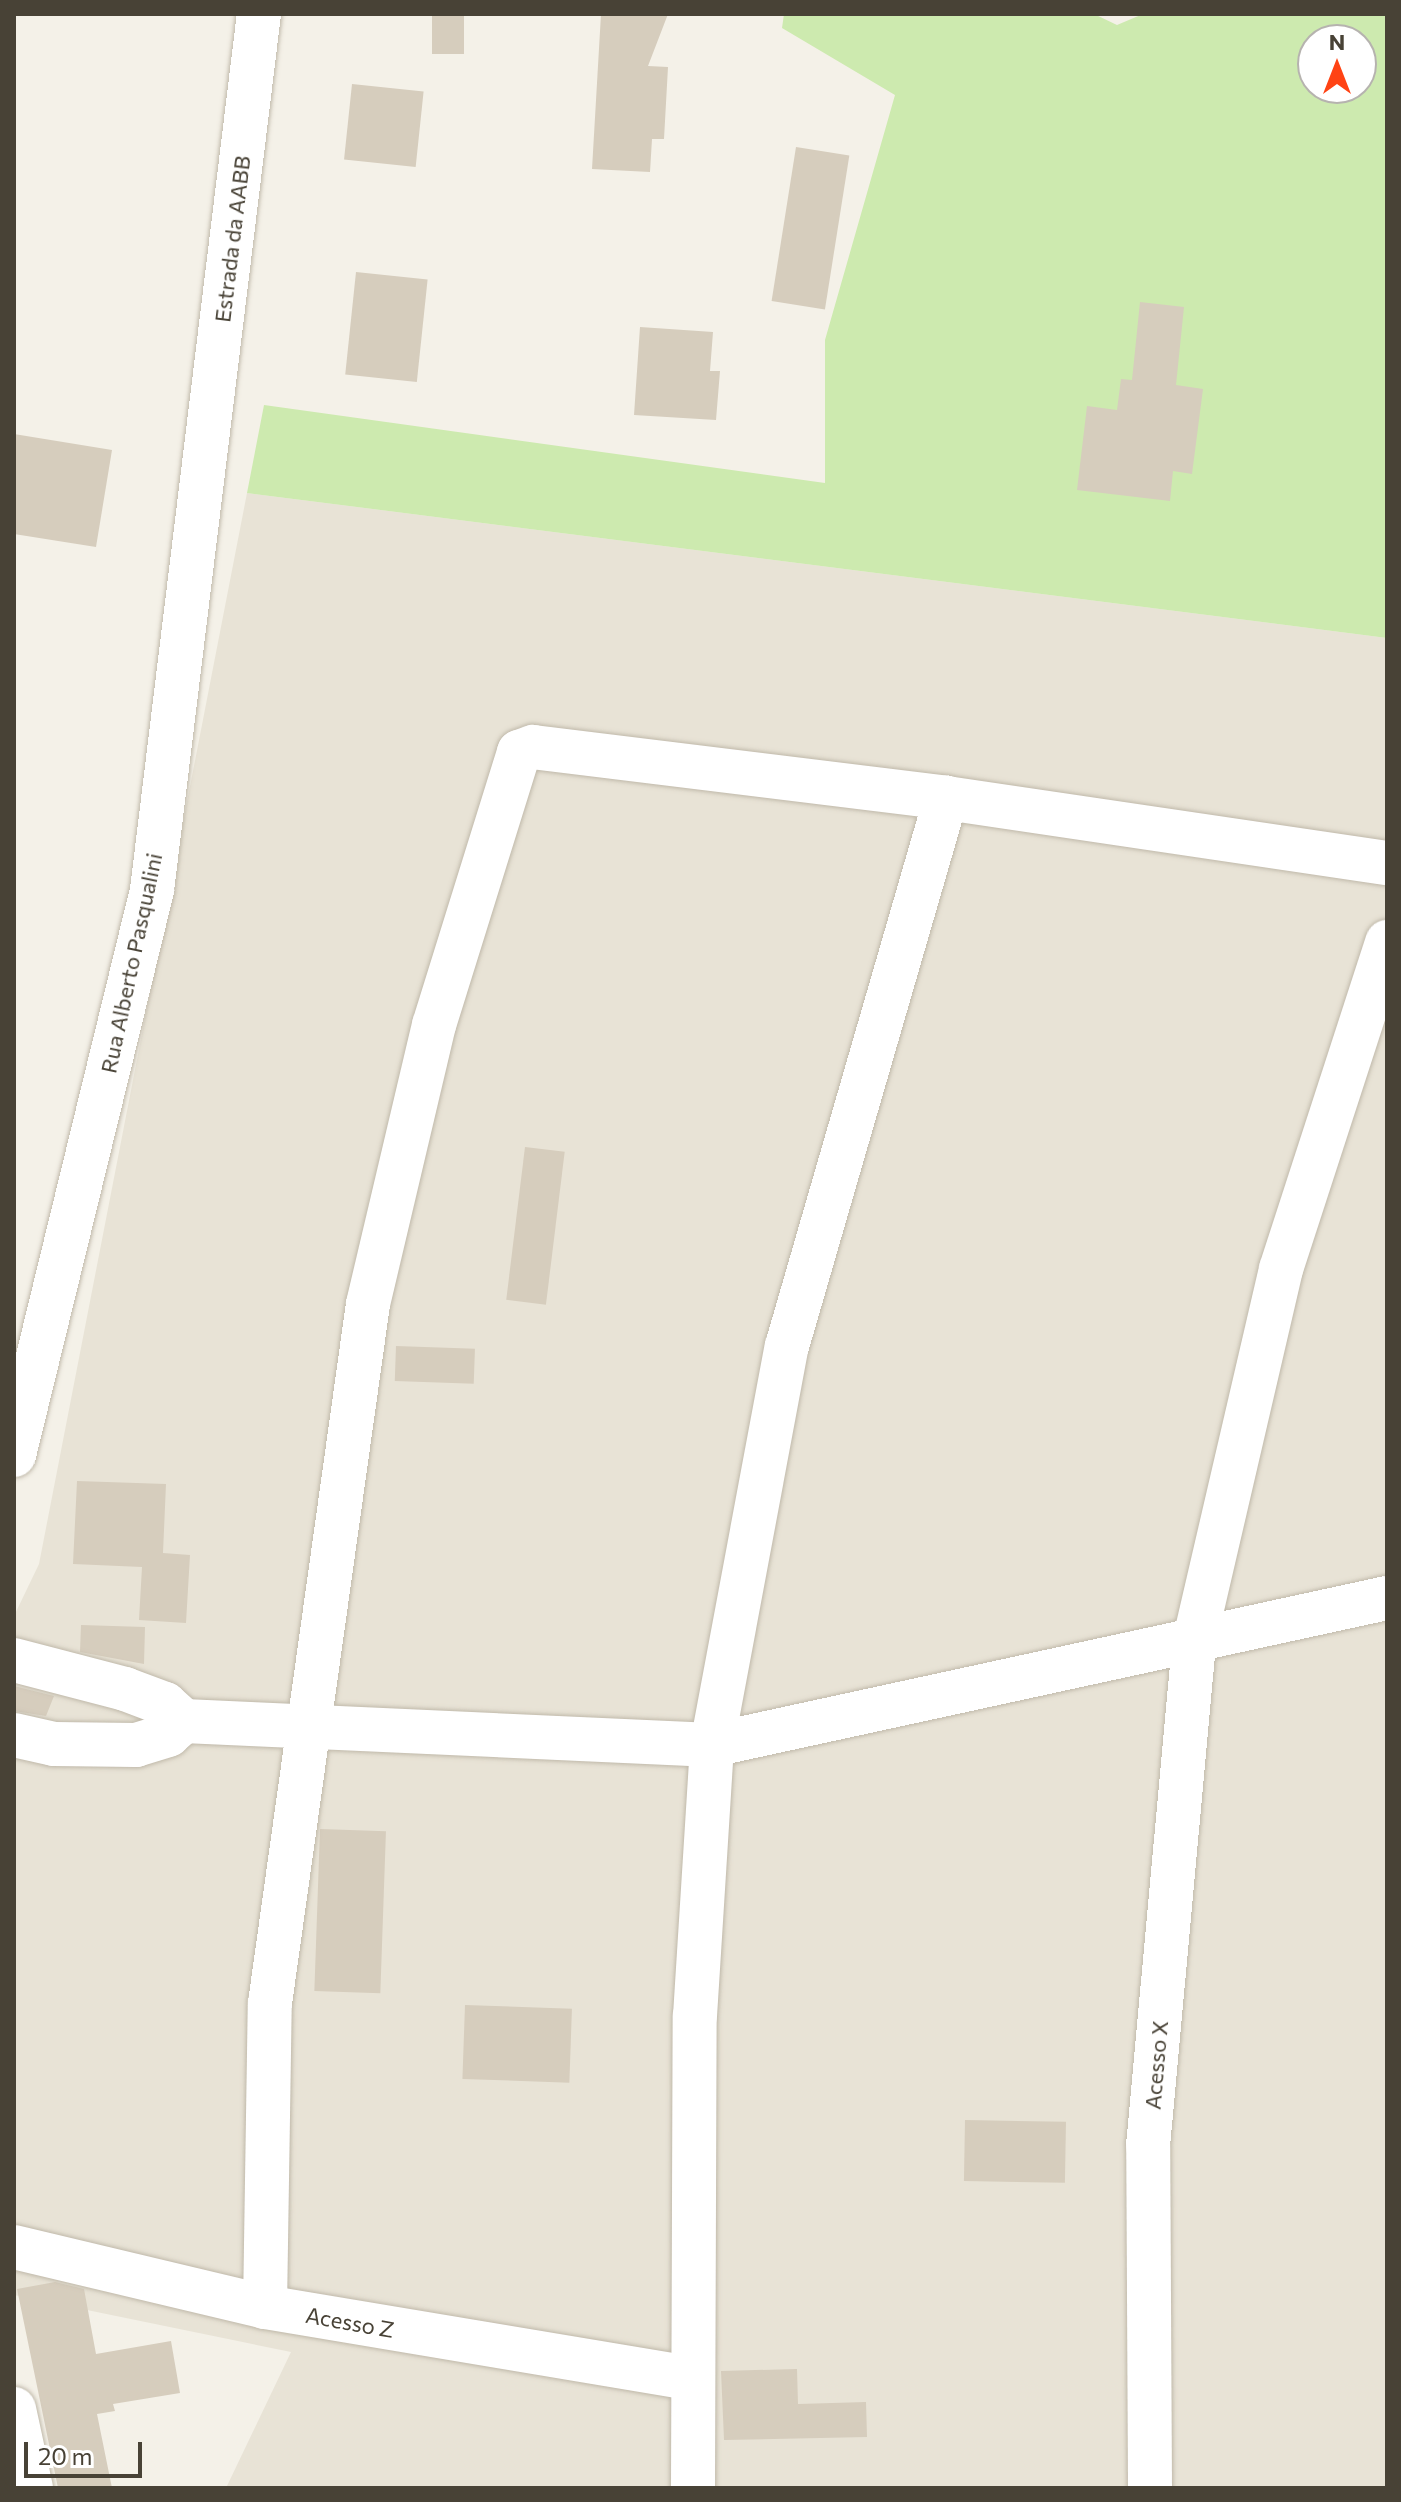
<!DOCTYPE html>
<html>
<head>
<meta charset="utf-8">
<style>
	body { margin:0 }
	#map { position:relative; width:1401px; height:2502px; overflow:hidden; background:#f4f1e8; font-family:Commissioner,sans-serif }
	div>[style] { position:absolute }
	.residential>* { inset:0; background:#e8e3d6 }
	.green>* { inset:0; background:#cdeaaf }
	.building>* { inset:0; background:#d6cdbd; transform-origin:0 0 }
	.roads { filter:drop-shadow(0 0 2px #c0b9aa) drop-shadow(0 0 2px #c0b9aa) }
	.minor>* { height:44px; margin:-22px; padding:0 22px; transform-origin:22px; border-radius:22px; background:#fff }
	span { translate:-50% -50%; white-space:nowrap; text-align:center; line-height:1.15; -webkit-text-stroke:8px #fff; paint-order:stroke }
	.street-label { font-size:22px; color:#484236 }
	.frame { position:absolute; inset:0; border:16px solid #484236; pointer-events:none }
	.north { position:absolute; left:1297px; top:24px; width:80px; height:80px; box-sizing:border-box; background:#fff; border:2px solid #b6b3af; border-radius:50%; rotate:0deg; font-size:22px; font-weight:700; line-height:32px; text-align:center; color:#484236 }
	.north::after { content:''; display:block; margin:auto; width:28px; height:36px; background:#ff4314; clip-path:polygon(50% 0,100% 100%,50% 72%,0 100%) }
	.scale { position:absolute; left:24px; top:2442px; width:118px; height:36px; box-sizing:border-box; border:4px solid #484236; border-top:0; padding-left:10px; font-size:24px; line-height:28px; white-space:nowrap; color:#484236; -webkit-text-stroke:6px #fff; paint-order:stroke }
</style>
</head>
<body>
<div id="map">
	<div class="residential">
		<div style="clip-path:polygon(247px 493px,1387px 638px,1387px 2488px,226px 2488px,291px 2352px,14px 2295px,14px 1616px,39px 1564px)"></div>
	</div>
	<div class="green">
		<div style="clip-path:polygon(evenodd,784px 14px,1094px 14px,1117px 25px,1143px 14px,1387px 14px,1387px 638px,247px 493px,264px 405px,825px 483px,825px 340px,895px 95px,782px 28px,784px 14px,1313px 40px,1361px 40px,1361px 88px,1313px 88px,1313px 40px)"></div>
	</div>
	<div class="building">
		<div style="left:432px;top:14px;width:32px;height:40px"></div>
		<div style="clip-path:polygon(601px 14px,668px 14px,648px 66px,668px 67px,664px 139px,652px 139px,650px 172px,592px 169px)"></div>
		<div style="left:352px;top:84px;width:72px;height:76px;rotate:6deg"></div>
		<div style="left:796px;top:147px;width:54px;height:156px;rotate:9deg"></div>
		<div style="left:356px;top:272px;width:72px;height:103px;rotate:6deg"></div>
		<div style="clip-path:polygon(1140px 302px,1184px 307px,1176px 385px,1203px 389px,1192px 474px,1173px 471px,1170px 501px,1077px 490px,1087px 406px,1117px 410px,1121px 379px,1132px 380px)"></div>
		<div style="clip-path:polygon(640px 327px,713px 332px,710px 371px,720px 371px,716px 420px,634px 415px)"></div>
		<div style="clip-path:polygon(14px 434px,112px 450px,96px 547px,14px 534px)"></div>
		<div style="left:525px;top:1147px;width:40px;height:154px;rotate:7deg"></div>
		<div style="left:396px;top:1346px;width:79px;height:35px;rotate:2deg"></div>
		<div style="clip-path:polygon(77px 1481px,166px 1484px,163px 1553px,190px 1555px,186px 1623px,139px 1620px,142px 1567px,73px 1564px)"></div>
		<div style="clip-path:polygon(81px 1625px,145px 1627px,144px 1664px,80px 1652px)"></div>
		<div style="clip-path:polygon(14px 1686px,54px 1696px,46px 1716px,14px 1711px)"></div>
		<div style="left:320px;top:1829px;width:66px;height:162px;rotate:2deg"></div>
		<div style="left:465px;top:2005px;width:107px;height:74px;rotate:2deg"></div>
		<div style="left:965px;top:2120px;width:101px;height:61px;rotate:1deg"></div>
		<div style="clip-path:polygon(55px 2282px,84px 2289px,96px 2354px,171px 2341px,180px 2393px,113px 2404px,115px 2411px,97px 2414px,112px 2488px,58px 2488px,17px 2289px)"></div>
		<div style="clip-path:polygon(797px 2369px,798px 2404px,866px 2402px,867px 2437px,724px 2440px,721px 2371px)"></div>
	</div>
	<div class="roads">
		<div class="minor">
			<div style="left:14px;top:1455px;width:582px;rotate:-76.27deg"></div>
			<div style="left:152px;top:890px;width:883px;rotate:-83.04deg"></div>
			<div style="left:14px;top:1660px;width:115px;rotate:14.6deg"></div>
			<div style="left:125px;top:1689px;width:43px;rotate:20.6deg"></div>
			<div style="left:165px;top:1704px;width:25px;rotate:42deg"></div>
			<div style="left:184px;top:1721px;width:529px;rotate:2.6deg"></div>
			<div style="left:712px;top:1745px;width:691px;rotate:-12.29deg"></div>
			<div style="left:14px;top:1735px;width:41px;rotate:12.7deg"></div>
			<div style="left:54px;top:1744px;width:82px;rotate:0.7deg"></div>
			<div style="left:136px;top:1745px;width:34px;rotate:-17deg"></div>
			<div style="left:168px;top:1735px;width:21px;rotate:-41deg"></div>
			<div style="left:14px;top:2247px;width:258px;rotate:13.4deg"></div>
			<div style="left:265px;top:2307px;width:431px;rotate:9.5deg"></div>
			<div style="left:265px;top:2307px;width:304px;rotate:-89.1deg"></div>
			<div style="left:270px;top:2003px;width:706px;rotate:-82.02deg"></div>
			<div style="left:368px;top:1304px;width:287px;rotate:-76.7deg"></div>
			<div style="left:434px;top:1025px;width:286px;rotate:-72.7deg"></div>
			<div style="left:519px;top:752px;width:15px;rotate:-20deg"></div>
			<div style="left:533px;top:747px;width:416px;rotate:7deg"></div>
			<div style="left:946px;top:798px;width:446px;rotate:8.4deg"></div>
			<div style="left:14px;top:2409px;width:81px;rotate:77.9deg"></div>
			<div style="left:693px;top:2488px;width:472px;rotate:-89.8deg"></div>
			<div style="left:695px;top:2016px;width:272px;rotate:-86.4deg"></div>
			<div style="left:712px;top:1745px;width:406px;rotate:-79.4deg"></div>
			<div style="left:787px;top:1346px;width:571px;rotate:-73.82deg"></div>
			<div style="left:1150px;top:2488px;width:342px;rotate:-90.3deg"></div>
			<div style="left:1148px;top:2146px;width:505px;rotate:-84.77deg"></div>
			<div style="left:1194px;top:1643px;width:384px;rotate:-76.9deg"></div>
			<div style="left:1281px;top:1269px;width:344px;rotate:-72deg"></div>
		</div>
	</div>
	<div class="street-label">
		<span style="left:232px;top:239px;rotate:-83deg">Estrada da AABB</span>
		<span style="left:131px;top:963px;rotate:-78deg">Rua Alberto Pasqualini</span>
		<span style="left:1156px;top:2065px;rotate:-85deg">Acesso X</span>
		<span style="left:350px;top:2322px;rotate:10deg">Acesso Z</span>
	</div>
	<div class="frame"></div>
	<div class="north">N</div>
	<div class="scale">20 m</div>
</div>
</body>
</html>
